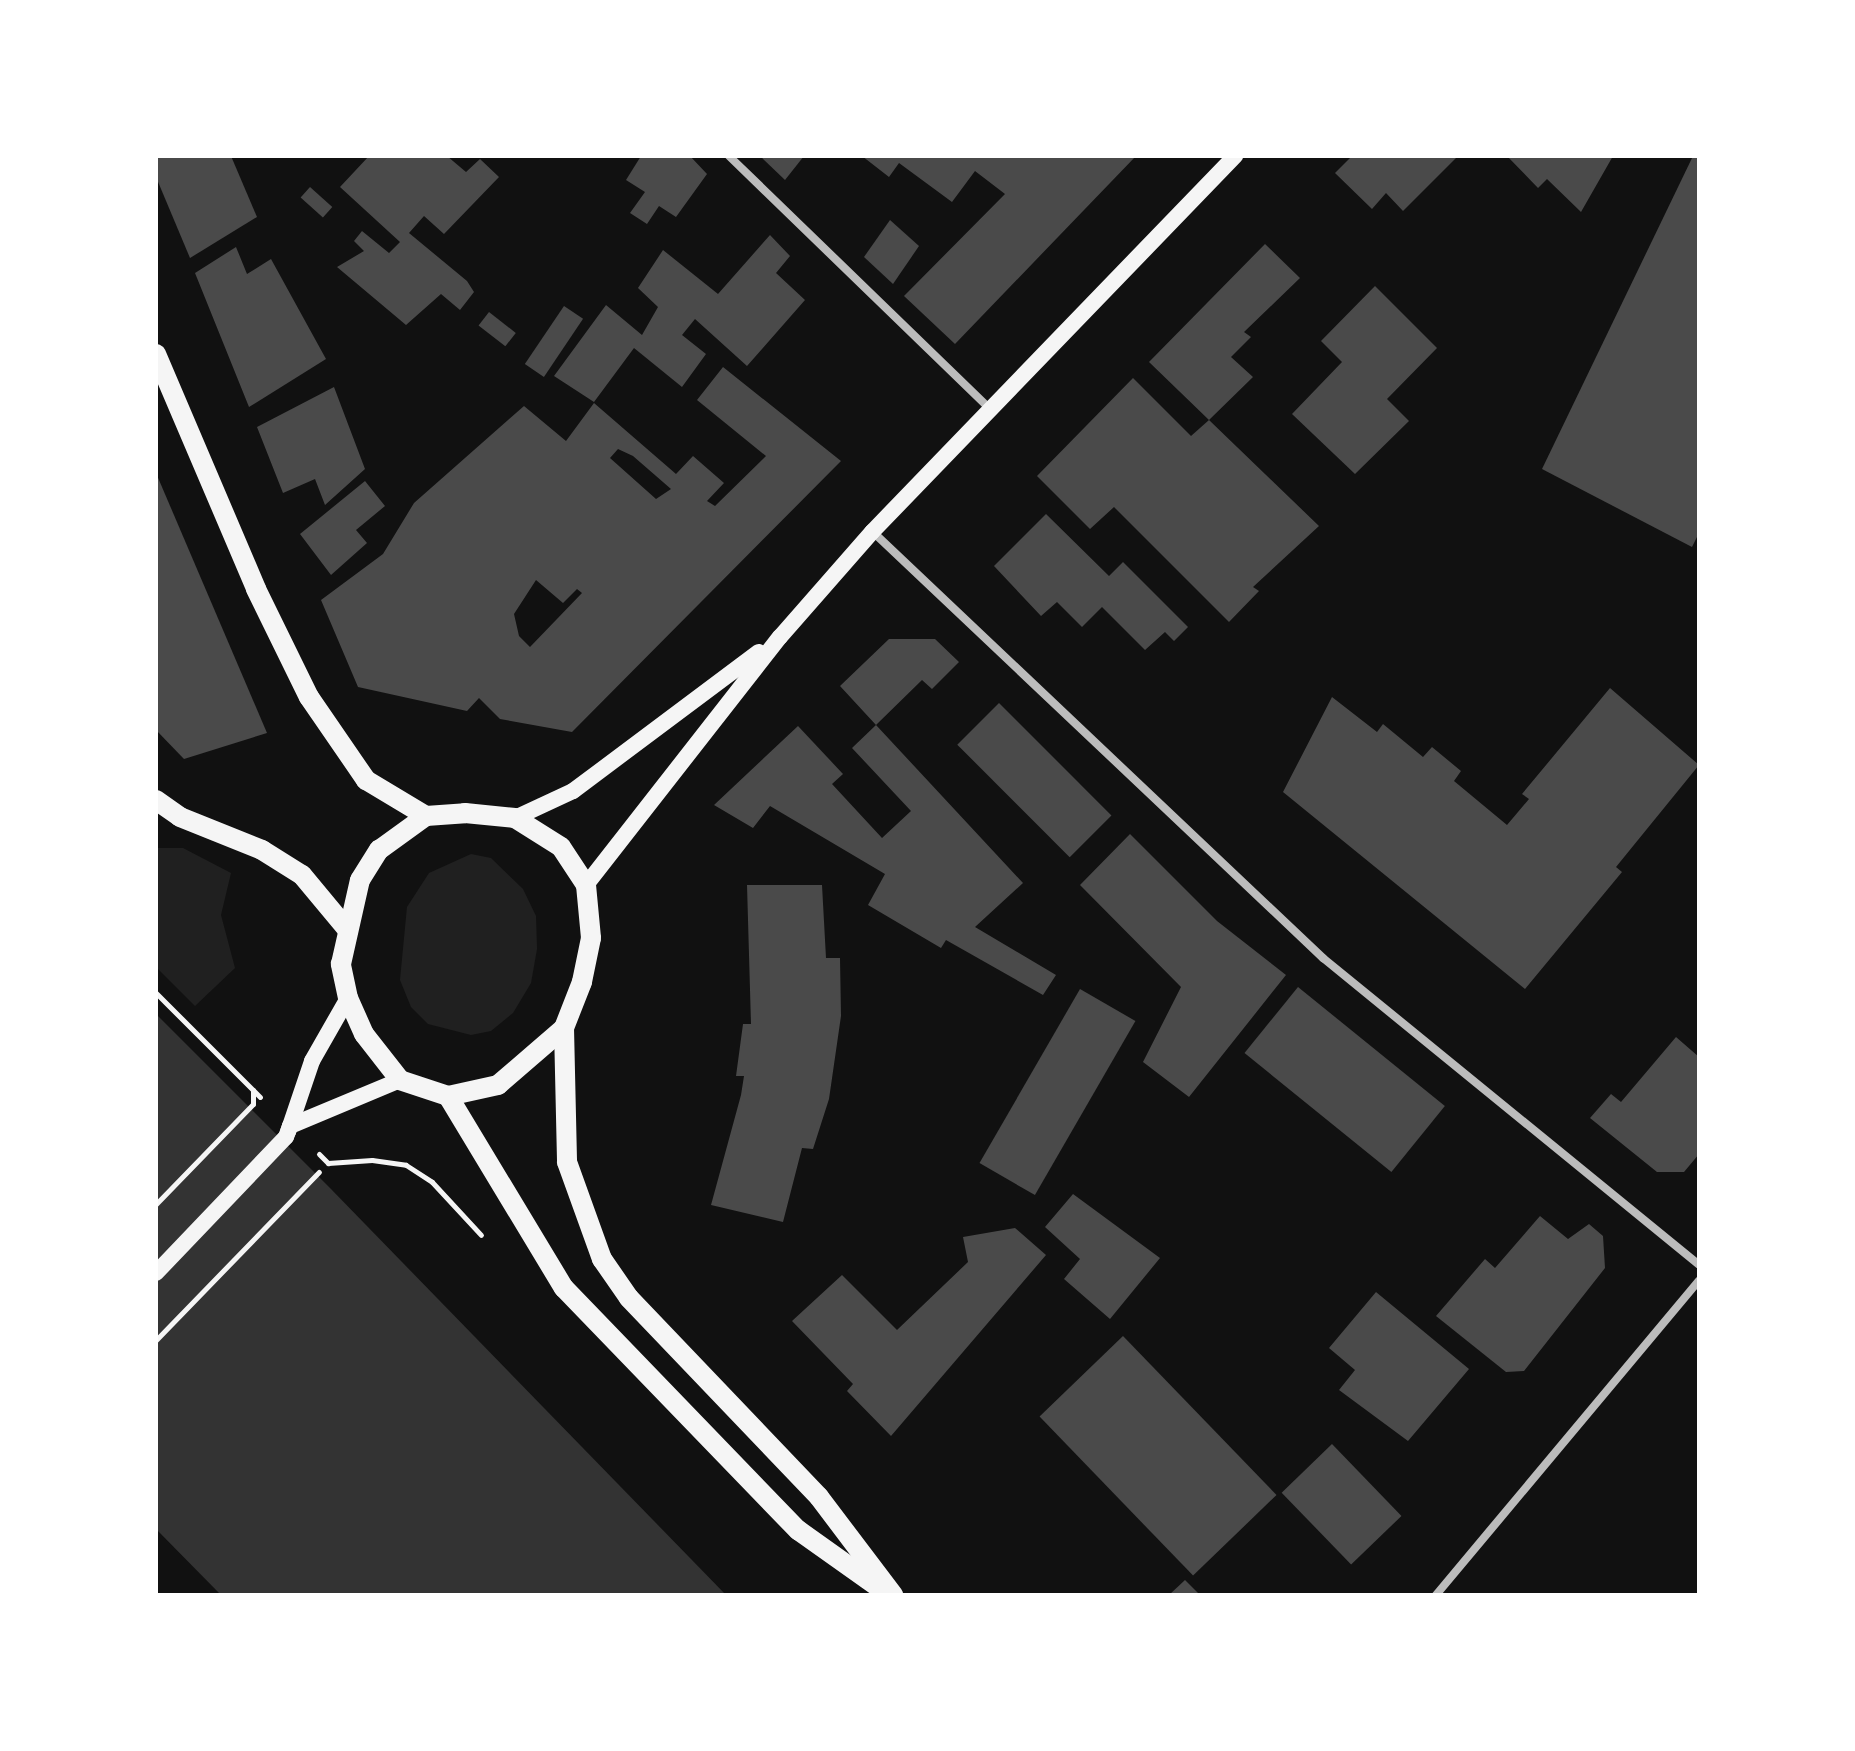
<!DOCTYPE html>
<html>
<head>
<meta charset="utf-8">
<style>
	body { margin:0 }
	#map { position:relative; width:1855px; height:1751px; overflow:hidden; background:#111; font-family:"Asap Condensed",sans-serif }
	div>[style] { position:absolute }
	.green>* { inset:0; background:#202020 }
	.water>* { inset:0; background:#333 }
	.building>* { inset:0; background:#4a4a4a; transform-origin:0 0 }
	.path>* { height:5px; margin:-2.5px; padding:0 2.5px; transform-origin:2.5px; border-radius:2.5px; background:#f5f5f5 }
	.minor>* { height:8px; margin:-4px; padding:0 4px; transform-origin:4px; border-radius:4px; background:#bcbcbc }
	.secondary>* { height:16px; margin:-8px; padding:0 8px; transform-origin:8px; border-radius:8px; background:#f5f5f5 }
	.primary>* { height:20px; margin:-10px; padding:0 10px; transform-origin:10px; border-radius:10px; background:#f5f5f5 }
	span { translate:-50% -50%; white-space:nowrap; text-align:center; line-height:1.15; -webkit-text-stroke:6px #fff; paint-order:stroke }
	.frame { position:absolute; inset:0; border:158px solid #fff; pointer-events:none }
</style>
</head>
<body>
<div id="map">
	<div class="green">
		<div style="clip-path:polygon(156px 848px,183px 848px,231px 873px,221px 915px,235px 968px,195px 1006px,156px 967px)"></div>
		<div style="clip-path:polygon(471px 854px,491px 858px,523px 889px,536px 916px,537px 949px,531px 983px,513px 1013px,491px 1031px,471px 1035px,428px 1024px,411px 1007px,400px 980px,407px 907px,429px 873px)"></div>
	</div>
	<div class="water">
		<div style="clip-path:polygon(156px 1014px,330px 1188px,726px 1595px,221px 1595px,156px 1529px)"></div>
	</div>
	<div class="building">
		<div style="clip-path:polygon(156px 156px,231px 156px,257px 217px,190px 258px,156px 177px)"></div>
		<div style="clip-path:polygon(369px 156px,447px 156px,466px 172px,480px 159px,499px 177px,444px 234px,424px 216px,409px 233px,467px 281px,474px 292px,460px 310px,441px 294px,406px 325px,337px 267px,364px 251px,354px 241px,362px 231px,389px 253px,400px 242px,340px 187px)"></div>
		<div style="clip-path:polygon(641px 156px,690px 156px,707px 174px,676px 217px,659px 206px,647px 224px,630px 213px,645px 192px,626px 180px)"></div>
		<div style="clip-path:polygon(760px 156px,804px 156px,785px 180px)"></div>
		<div style="clip-path:polygon(862px 156px,1136px 156px,955px 344px,904px 296px,1005px 194px,975px 171px,952px 202px,899px 163px,889px 177px)"></div>
		<div style="clip-path:polygon(1352px 156px,1458px 156px,1403px 211px,1386px 193px,1372px 209px,1335px 173px)"></div>
		<div style="clip-path:polygon(1507px 156px,1613px 156px,1581px 212px,1547px 179px,1538px 188px)"></div>
		<div style="clip-path:polygon(1693px 156px,1699px 156px,1699px 533px,1692px 547px,1542px 469px)"></div>
		<div style="left:310px;top:187px;width:30px;height:14px;rotate:42deg"></div>
		<div style="clip-path:polygon(890px 220px,919px 246px,893px 284px,864px 257px)"></div>
		<div style="clip-path:polygon(770px 235px,790px 256px,776px 273px,805px 300px,747px 366px,695px 319px,682px 335px,706px 354px,682px 387px,634px 348px,594px 402px,554px 376px,606px 305px,642px 335px,658px 307px,638px 288px,663px 250px,718px 294px)"></div>
		<div style="clip-path:polygon(1265px 244px,1300px 278px,1244px 332px,1251px 337px,1231px 357px,1253px 377px,1209px 420px,1319px 526px,1253px 587px,1259px 591px,1229px 622px,1114px 507px,1090px 529px,1037px 476px,1133px 378px,1191px 436px,1209px 420px,1149px 362px)"></div>
		<div style="clip-path:polygon(236px 247px,247px 274px,271px 259px,326px 359px,249px 407px,195px 273px)"></div>
		<div style="clip-path:polygon(1375px 286px,1437px 348px,1387px 399px,1409px 421px,1355px 474px,1292px 414px,1342px 362px,1321px 341px)"></div>
		<div style="left:564px;top:306px;width:23px;height:70px;rotate:34deg"></div>
		<div style="left:489px;top:312px;width:34px;height:17px;rotate:38deg"></div>
		<div style="clip-path:polygon(evenodd,723px 367px,841px 461px,572px 732px,500px 719px,479px 698px,467px 711px,358px 687px,321px 600px,383px 554px,414px 503px,524px 406px,566px 441px,594px 403px,676px 474px,693px 456px,724px 483px,707px 501px,715px 506px,766px 456px,697px 400px,723px 367px,618px 449px,633px 456px,671px 489px,656px 499px,610px 458px,618px 449px,723px 367px,536px 580px,563px 603px,577px 589px,582px 593px,530px 647px,519px 636px,514px 614px,536px 580px)"></div>
		<div style="clip-path:polygon(334px 387px,365px 469px,325px 505px,315px 479px,283px 493px,257px 427px)"></div>
		<div style="clip-path:polygon(156px 473px,267px 733px,184px 759px,156px 730px)"></div>
		<div style="clip-path:polygon(365px 481px,385px 506px,356px 530px,367px 543px,331px 575px,300px 534px)"></div>
		<div style="clip-path:polygon(1046px 514px,1109px 576px,1123px 562px,1188px 627px,1174px 641px,1165px 632px,1145px 650px,1102px 607px,1082px 627px,1057px 602px,1041px 616px,994px 566px)"></div>
		<div style="clip-path:polygon(889px 639px,935px 639px,959px 662px,932px 689px,922px 680px,876px 725px,1023px 883px,975px 927px,1056px 975px,1043px 995px,946px 940px,941px 948px,868px 905px,885px 874px,770px 806px,753px 828px,714px 805px,798px 726px,843px 774px,832px 784px,882px 838px,911px 811px,852px 748px,876px 725px,840px 686px)"></div>
		<div style="clip-path:polygon(1610px 688px,1699px 765px,1616px 867px,1622px 872px,1525px 989px,1283px 792px,1332px 697px,1377px 732px,1383px 724px,1423px 757px,1432px 747px,1461px 771px,1454px 781px,1507px 825px,1529px 799px,1522px 794px)"></div>
		<div style="left:999px;top:703px;width:159px;height:59px;rotate:45deg"></div>
		<div style="clip-path:polygon(1130px 834px,1217px 921px,1286px 975px,1189px 1097px,1143px 1062px,1181px 987px,1080px 885px)"></div>
		<div style="clip-path:polygon(747px 885px,822px 885px,826px 958px,840px 958px,841px 1016px,829px 1099px,813px 1149px,802px 1148px,783px 1222px,711px 1205px,741px 1095px,744px 1076px,736px 1076px,743px 1024px,751px 1024px)"></div>
		<div style="left:1298px;top:987px;width:189px;height:85px;rotate:39deg"></div>
		<div style="left:1080px;top:989px;width:64px;height:201px;rotate:30deg"></div>
		<div style="clip-path:polygon(1676px 1037px,1699px 1057px,1699px 1154px,1684px 1172px,1657px 1172px,1590px 1118px,1611px 1094px,1621px 1102px)"></div>
		<div style="clip-path:polygon(1073px 1194px,1160px 1258px,1110px 1319px,1064px 1279px,1080px 1259px,1045px 1227px)"></div>
		<div style="clip-path:polygon(1540px 1216px,1568px 1239px,1589px 1224px,1603px 1236px,1605px 1268px,1524px 1371px,1506px 1372px,1436px 1316px,1485px 1259px,1495px 1268px)"></div>
		<div style="clip-path:polygon(1015px 1228px,1046px 1255px,891px 1436px,847px 1391px,853px 1384px,792px 1321px,842px 1275px,897px 1330px,968px 1262px,963px 1237px)"></div>
		<div style="clip-path:polygon(1376px 1292px,1469px 1369px,1408px 1441px,1339px 1390px,1355px 1370px,1329px 1348px)"></div>
		<div style="left:1123px;top:1336px;width:221px;height:116px;rotate:46deg"></div>
		<div style="left:1332px;top:1444px;width:100px;height:70px;rotate:46deg"></div>
		<div style="clip-path:polygon(1185px 1580px,1200px 1595px,1169px 1595px)"></div>
	</div>
	<div class="path">
		<div style="left:156px;top:993px;width:147px;rotate:45deg"></div>
		<div style="left:319px;top:1154px;width:13px;rotate:45deg"></div>
		<div style="left:328px;top:1163px;width:44px;rotate:-3.9deg"></div>
		<div style="left:372px;top:1160px;width:34px;rotate:8deg"></div>
		<div style="left:406px;top:1165px;width:31px;rotate:33deg"></div>
		<div style="left:432px;top:1182px;width:72px;rotate:47.2deg"></div>
		<div style="left:156px;top:1204px;width:139px;rotate:-45.9deg"></div>
		<div style="left:253px;top:1104px;width:14px;rotate:-90deg"></div>
		<div style="left:156px;top:1340px;width:234px;rotate:-45.9deg"></div>
	</div>
	<div class="minor">
		<div style="left:729px;top:156px;width:363px;rotate:44.1deg"></div>
		<div style="left:873px;top:532px;width:620px;rotate:43.43deg"></div>
		<div style="left:1323px;top:958px;width:485px;rotate:39.2deg"></div>
		<div style="left:1436px;top:1595px;width:410px;rotate:-50.1deg"></div>
	</div>
	<div class="secondary">
		<div style="left:515px;top:818px;width:64px;rotate:-25deg"></div>
		<div style="left:573px;top:791px;width:232px;rotate:-36.8deg"></div>
		<div style="left:586px;top:885px;width:315px;rotate:-52deg"></div>
		<div style="left:780px;top:637px;width:140px;rotate:-48.8deg"></div>
		<div style="left:872px;top:532px;width:523px;rotate:-46.01deg"></div>
		<div style="left:288px;top:1132px;width:75px;rotate:-71.3deg"></div>
		<div style="left:312px;top:1061px;width:73px;rotate:-60.3deg"></div>
		<div style="left:156px;top:1273px;width:188px;rotate:-46.3deg"></div>
		<div style="left:286px;top:1137px;width:12px;rotate:-70deg"></div>
		<div style="left:290px;top:1126px;width:119px;rotate:-22.7deg"></div>
	</div>
	<div class="primary">
		<div style="left:156px;top:354px;width:255px;rotate:66.9deg"></div>
		<div style="left:256px;top:589px;width:120px;rotate:63.9deg"></div>
		<div style="left:309px;top:697px;width:101px;rotate:55.5deg"></div>
		<div style="left:366px;top:780px;width:70px;rotate:31deg"></div>
		<div style="left:156px;top:800px;width:29px;rotate:35deg"></div>
		<div style="left:180px;top:817px;width:88px;rotate:21.9deg"></div>
		<div style="left:262px;top:850px;width:47px;rotate:32deg"></div>
		<div style="left:302px;top:875px;width:70px;rotate:50.2deg"></div>
		<div style="left:465px;top:813px;width:50px;rotate:5.7deg"></div>
		<div style="left:515px;top:818px;width:54px;rotate:32.2deg"></div>
		<div style="left:561px;top:847px;width:45px;rotate:56.7deg"></div>
		<div style="left:586px;top:885px;width:53px;rotate:84.6deg"></div>
		<div style="left:591px;top:938px;width:45px;rotate:101.6deg"></div>
		<div style="left:582px;top:982px;width:49px;rotate:111.4deg"></div>
		<div style="left:564px;top:1028px;width:87px;rotate:139.2deg"></div>
		<div style="left:498px;top:1085px;width:51px;rotate:167.6deg"></div>
		<div style="left:448px;top:1096px;width:51px;rotate:-161.6deg"></div>
		<div style="left:400px;top:1080px;width:58px;rotate:-128deg"></div>
		<div style="left:364px;top:1034px;width:39px;rotate:-114deg"></div>
		<div style="left:348px;top:998px;width:35px;rotate:-102deg"></div>
		<div style="left:341px;top:964px;width:86px;rotate:-77.3deg"></div>
		<div style="left:360px;top:880px;width:36px;rotate:-58deg"></div>
		<div style="left:379px;top:850px;width:58px;rotate:-35.9deg"></div>
		<div style="left:426px;top:816px;width:39px;rotate:-4deg"></div>
		<div style="left:564px;top:1028px;width:134px;rotate:88.7deg"></div>
		<div style="left:567px;top:1162px;width:103px;rotate:70.2deg"></div>
		<div style="left:602px;top:1259px;width:47px;rotate:55.3deg"></div>
		<div style="left:629px;top:1298px;width:275px;rotate:46.3deg"></div>
		<div style="left:819px;top:1497px;width:123px;rotate:52.9deg"></div>
		<div style="left:448px;top:1096px;width:224px;rotate:58.9deg"></div>
		<div style="left:564px;top:1288px;width:337px;rotate:46deg"></div>
		<div style="left:798px;top:1530px;width:102px;rotate:35.4deg"></div>
	</div>
	<div class="frame"></div>
</div>
</body>
</html>
